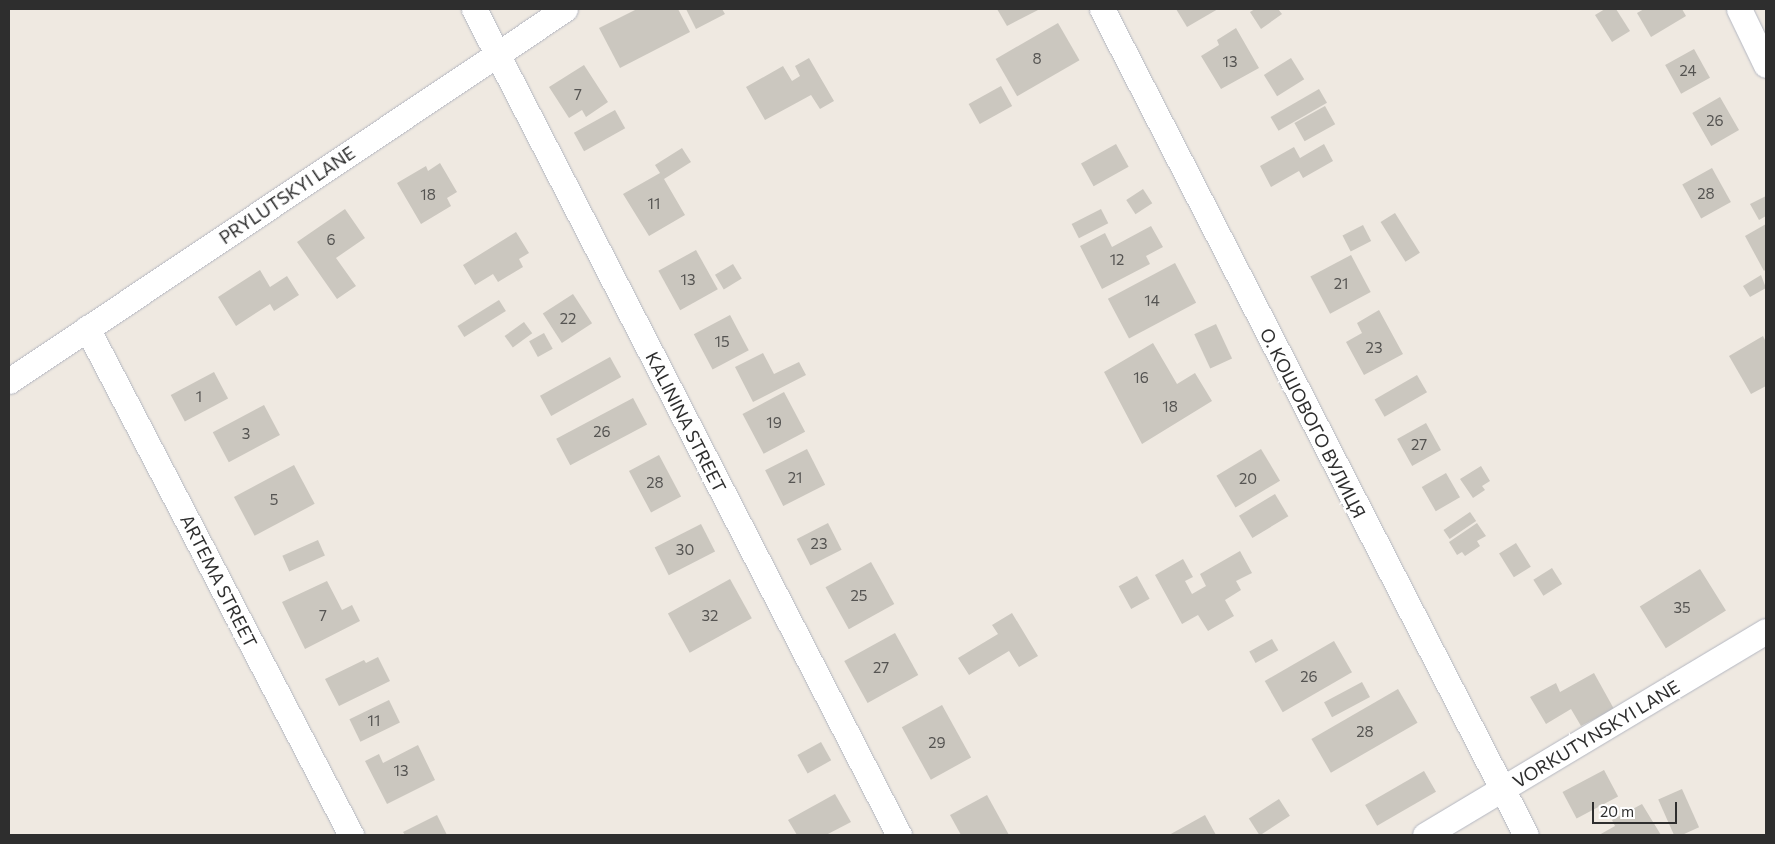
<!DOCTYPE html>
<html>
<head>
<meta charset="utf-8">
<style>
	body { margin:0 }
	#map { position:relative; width:1775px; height:844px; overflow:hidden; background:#efe9e1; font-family:Commissioner,sans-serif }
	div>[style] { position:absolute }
	.building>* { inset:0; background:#cbc7bf; transform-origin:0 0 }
	.roads { filter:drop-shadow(0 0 1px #b4b7c1) drop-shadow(0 0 1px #b4b7c1) }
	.street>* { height:25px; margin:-12.5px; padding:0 12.5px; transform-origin:12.5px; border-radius:12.5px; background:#fff }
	span { translate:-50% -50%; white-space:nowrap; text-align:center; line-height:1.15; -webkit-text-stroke:5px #fff; paint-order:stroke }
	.number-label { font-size:15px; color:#555452 }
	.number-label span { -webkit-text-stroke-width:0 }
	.street-label { font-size:18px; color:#2e2e2e }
	.frame { position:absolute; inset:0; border:10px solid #2e2e2e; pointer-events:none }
	.scale { position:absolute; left:1592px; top:802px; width:85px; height:22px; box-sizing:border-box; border:2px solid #2e2e2e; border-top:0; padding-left:6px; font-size:15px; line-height:18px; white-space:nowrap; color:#2e2e2e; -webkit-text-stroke:4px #fff; paint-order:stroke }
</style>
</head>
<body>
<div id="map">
	<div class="building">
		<div style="clip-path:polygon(637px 9px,678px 9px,690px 32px,620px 68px,599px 28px)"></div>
		<div style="clip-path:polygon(686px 9px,722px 9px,725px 14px,696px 29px)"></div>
		<div style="clip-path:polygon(997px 9px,1040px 9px,1007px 26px)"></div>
		<div style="clip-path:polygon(1176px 9px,1218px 9px,1187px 27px)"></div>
		<div style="clip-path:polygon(1255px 9px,1278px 9px,1282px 14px,1261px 29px,1250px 12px)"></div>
		<div style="clip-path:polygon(1605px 9px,1616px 9px,1630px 31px,1612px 42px,1595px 15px)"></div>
		<div style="clip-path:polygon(1644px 9px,1682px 9px,1686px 16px,1651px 37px,1637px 13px)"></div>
		<div style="left:1058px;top:23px;width:43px;height:72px;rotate:60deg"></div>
		<div style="clip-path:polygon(1236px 28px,1259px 68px,1221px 89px,1201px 56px,1219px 45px,1217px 40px)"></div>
		<div style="left:1694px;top:49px;width:33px;height:33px;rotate:61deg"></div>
		<div style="clip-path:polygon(809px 58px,834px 101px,820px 109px,811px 95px,765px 120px,746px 87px,783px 66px,792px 81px,800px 76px,795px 66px)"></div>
		<div style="left:1291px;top:58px;width:25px;height:32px;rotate:58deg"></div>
		<div style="clip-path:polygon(584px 65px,608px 102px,586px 117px,582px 110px,569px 118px,549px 87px)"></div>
		<div style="left:1001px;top:86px;width:23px;height:37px;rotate:61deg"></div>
		<div style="left:1319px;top:89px;width:16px;height:56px;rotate:60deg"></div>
		<div style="left:1720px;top:97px;width:38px;height:32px;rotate:60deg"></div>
		<div style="left:1325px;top:106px;width:21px;height:35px;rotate:61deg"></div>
		<div style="left:615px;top:110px;width:21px;height:47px;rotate:61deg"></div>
		<div style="left:1116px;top:144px;width:26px;height:40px;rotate:61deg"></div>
		<div style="clip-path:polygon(1324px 144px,1333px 161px,1303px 178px,1299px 171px,1271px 187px,1260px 166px,1294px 147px,1300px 158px)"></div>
		<div style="clip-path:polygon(682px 148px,691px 162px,664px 179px,685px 215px,649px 236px,623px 194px,660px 173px,655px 165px)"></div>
		<div style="clip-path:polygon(440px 163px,457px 192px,447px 198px,451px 206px,421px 224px,397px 183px,426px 166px,428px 171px)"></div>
		<div style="left:1712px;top:168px;width:39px;height:34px;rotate:61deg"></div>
		<div style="left:1143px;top:189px;width:17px;height:20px;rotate:57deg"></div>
		<div style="clip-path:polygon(1766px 196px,1766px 216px,1759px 220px,1750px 204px)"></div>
		<div style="clip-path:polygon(345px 209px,365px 238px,336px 258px,356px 286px,337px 299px,297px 242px)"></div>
		<div style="left:1101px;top:209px;width:16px;height:33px;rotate:63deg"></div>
		<div style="left:1395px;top:213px;width:47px;height:17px;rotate:58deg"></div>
		<div style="clip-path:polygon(1766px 224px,1766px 269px,1764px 271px,1745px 236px)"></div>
		<div style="left:1363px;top:225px;width:18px;height:23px;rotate:63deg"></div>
		<div style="clip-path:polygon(1151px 226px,1163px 247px,1146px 256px,1150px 264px,1102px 289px,1080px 246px,1105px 233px,1112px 247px)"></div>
		<div style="clip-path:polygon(516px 232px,529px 253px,519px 259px,523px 267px,498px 282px,493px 274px,475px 285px,463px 265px)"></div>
		<div style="left:696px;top:250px;width:45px;height:43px;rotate:61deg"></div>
		<div style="left:1351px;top:255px;width:42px;height:46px;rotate:62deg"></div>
		<div style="left:1175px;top:263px;width:45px;height:76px;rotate:62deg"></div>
		<div style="left:733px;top:264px;width:17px;height:21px;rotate:59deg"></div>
		<div style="clip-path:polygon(260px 270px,270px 287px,287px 276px,299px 295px,274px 311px,270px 304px,236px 326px,218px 297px)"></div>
		<div style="clip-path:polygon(1761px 275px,1766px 288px,1750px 297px,1743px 286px)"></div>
		<div style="left:573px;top:294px;width:35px;height:36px;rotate:57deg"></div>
		<div style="left:499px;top:300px;width:13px;height:49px;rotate:58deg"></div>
		<div style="clip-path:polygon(1379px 310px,1403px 354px,1364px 375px,1346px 342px,1362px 333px,1357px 323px)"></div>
		<div style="left:730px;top:315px;width:40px;height:41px;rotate:62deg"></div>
		<div style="left:524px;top:322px;width:14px;height:24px;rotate:54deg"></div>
		<div style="left:1216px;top:324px;width:38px;height:24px;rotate:65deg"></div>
		<div style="left:544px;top:333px;width:18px;height:17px;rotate:61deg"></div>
		<div style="clip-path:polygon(1763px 336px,1766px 342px,1766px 386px,1751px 394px,1729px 356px)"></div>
		<div style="clip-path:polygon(1153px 343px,1177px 384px,1195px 373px,1212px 401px,1142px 444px,1104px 372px)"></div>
		<div style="clip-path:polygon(763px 353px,774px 374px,799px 362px,806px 375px,753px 402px,735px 367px)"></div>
		<div style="left:610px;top:357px;width:23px;height:80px;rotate:61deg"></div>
		<div style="left:214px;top:372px;width:30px;height:49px;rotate:62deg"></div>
		<div style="left:1417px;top:375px;width:20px;height:49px;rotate:60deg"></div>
		<div style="left:784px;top:392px;width:45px;height:47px;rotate:62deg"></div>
		<div style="left:633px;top:398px;width:30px;height:87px;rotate:62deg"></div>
		<div style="left:264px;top:405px;width:34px;height:58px;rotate:62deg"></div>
		<div style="left:1426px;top:423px;width:31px;height:33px;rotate:61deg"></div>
		<div style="left:807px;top:449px;width:40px;height:47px;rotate:63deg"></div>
		<div style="left:1261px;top:449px;width:37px;height:52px;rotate:59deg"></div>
		<div style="left:659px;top:455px;width:47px;height:34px;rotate:62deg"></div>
		<div style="left:294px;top:465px;width:44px;height:68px;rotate:62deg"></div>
		<div style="clip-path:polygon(1481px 466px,1490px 481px,1482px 486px,1485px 490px,1473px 498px,1460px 479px)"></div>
		<div style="left:1446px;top:473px;width:28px;height:28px;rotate:60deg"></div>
		<div style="left:1275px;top:494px;width:26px;height:42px;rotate:59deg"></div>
		<div style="left:1470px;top:512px;width:11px;height:32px;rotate:56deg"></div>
		<div style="left:828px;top:523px;width:30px;height:35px;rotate:63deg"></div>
		<div style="clip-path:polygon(1477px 523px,1486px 536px,1477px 541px,1480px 546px,1465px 556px,1462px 552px,1457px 555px,1449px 542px)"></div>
		<div style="left:701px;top:524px;width:31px;height:52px;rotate:63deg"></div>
		<div style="left:318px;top:540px;width:17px;height:39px;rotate:66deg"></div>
		<div style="left:1516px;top:543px;width:28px;height:20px;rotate:58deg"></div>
		<div style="clip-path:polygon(1240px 551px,1252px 573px,1236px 581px,1241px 590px,1225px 600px,1234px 616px,1208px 631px,1198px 615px,1182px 624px,1155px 575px,1183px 559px,1193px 577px,1185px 581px,1192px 594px,1206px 586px,1200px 574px)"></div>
		<div style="left:871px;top:562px;width:48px;height:52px;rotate:61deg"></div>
		<div style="left:1552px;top:568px;width:19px;height:22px;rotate:58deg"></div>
		<div style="left:1700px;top:569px;width:49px;height:71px;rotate:58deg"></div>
		<div style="left:1137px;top:576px;width:26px;height:21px;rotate:61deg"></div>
		<div style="left:730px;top:579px;width:45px;height:71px;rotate:61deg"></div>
		<div style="clip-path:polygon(327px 581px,342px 610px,352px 605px,360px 621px,305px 649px,282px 602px)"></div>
		<div style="clip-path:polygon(1012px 613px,1038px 656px,1019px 667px,1009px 651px,969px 675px,958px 658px,998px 634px,992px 625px)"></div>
		<div style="left:895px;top:633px;width:48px;height:58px;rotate:61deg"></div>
		<div style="left:1272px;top:639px;width:13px;height:26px;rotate:61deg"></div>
		<div style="left:1334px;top:641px;width:36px;height:80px;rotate:60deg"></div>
		<div style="clip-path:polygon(378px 657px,390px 681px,339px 706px,325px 679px,364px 660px,366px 663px)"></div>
		<div style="clip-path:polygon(1594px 673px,1614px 709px,1581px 726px,1571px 709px,1546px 724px,1530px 697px,1556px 683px,1560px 692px)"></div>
		<div style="left:1362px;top:682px;width:17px;height:43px;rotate:62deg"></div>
		<div style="left:1398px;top:689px;width:39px;height:100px;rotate:60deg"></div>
		<div style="left:389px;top:700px;width:25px;height:44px;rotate:64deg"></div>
		<div style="left:942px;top:705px;width:60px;height:46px;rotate:61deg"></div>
		<div style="left:821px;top:742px;width:21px;height:27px;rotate:61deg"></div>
		<div style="clip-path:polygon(418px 745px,435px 780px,387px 804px,365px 761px,379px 754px,383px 763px)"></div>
		<div style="left:1604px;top:770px;width:30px;height:47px;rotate:62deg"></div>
		<div style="left:1424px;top:771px;width:24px;height:68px;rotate:60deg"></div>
		<div style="left:1682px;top:789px;width:42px;height:26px;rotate:66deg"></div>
		<div style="clip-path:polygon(835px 794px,851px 822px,826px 835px,797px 835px,788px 820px)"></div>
		<div style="clip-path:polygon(987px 795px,1009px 835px,961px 835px,950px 815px)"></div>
		<div style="left:1279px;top:799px;width:20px;height:36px;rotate:57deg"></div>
		<div style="clip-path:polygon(1642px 804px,1661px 835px,1599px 835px,1615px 826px,1612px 820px)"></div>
		<div style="clip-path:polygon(437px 815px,447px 835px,405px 835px,403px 832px)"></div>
		<div style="clip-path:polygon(1205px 815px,1216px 835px,1169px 835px)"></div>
	</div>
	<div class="roads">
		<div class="street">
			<div style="left:474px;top:9px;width:929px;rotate:62.77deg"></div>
			<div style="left:1102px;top:9px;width:928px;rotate:62.83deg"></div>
			<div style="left:1739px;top:9px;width:62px;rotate:64.3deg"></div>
			<div style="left:87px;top:328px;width:572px;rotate:62.49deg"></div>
			<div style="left:9px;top:381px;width:669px;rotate:-33.79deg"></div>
			<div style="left:1425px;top:835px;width:397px;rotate:-30.9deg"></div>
		</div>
	</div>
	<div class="number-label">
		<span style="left:1037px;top:59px">8</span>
		<span style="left:1230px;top:62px">13</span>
		<span style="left:1688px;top:71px">24</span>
		<span style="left:578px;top:95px">7</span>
		<span style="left:1715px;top:121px">26</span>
		<span style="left:1706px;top:194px">28</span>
		<span style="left:428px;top:195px">18</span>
		<span style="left:654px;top:204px">11</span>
		<span style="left:331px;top:240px">6</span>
		<span style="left:1117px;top:260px">12</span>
		<span style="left:688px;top:280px">13</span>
		<span style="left:1341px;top:284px">21</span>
		<span style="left:1152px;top:301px">14</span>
		<span style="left:568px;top:319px">22</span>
		<span style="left:722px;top:342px">15</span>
		<span style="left:1374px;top:348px">23</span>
		<span style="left:1141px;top:378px">16</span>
		<span style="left:199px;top:397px">1</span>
		<span style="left:1170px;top:407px">18</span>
		<span style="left:774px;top:423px">19</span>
		<span style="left:602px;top:432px">26</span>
		<span style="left:246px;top:434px">3</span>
		<span style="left:1419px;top:445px">27</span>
		<span style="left:795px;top:478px">21</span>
		<span style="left:1248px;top:479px">20</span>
		<span style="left:655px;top:483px">28</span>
		<span style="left:274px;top:500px">5</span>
		<span style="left:819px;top:544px">23</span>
		<span style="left:685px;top:550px">30</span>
		<span style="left:859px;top:596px">25</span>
		<span style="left:1682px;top:608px">35</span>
		<span style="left:323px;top:616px">7</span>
		<span style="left:710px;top:616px">32</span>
		<span style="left:881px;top:668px">27</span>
		<span style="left:1309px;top:677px">26</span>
		<span style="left:374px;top:721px">11</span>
		<span style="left:1365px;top:732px">28</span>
		<span style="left:937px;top:743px">29</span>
		<span style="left:401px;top:771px">13</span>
	</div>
	<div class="street-label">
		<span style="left:287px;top:195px;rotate:-34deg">PRYLUTSKYI LANE</span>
		<span style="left:686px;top:422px;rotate:63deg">KALININA STREET</span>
		<span style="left:1313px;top:423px;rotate:63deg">О. КОШОВОГО ВУЛИЦЯ</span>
		<span style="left:219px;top:581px;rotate:63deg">ARTEMA STREET</span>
		<span style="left:1596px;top:734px;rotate:-31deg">VORKUTYNSKYI LANE</span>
	</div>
	<div class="frame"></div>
	<div class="scale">20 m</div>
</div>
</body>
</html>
